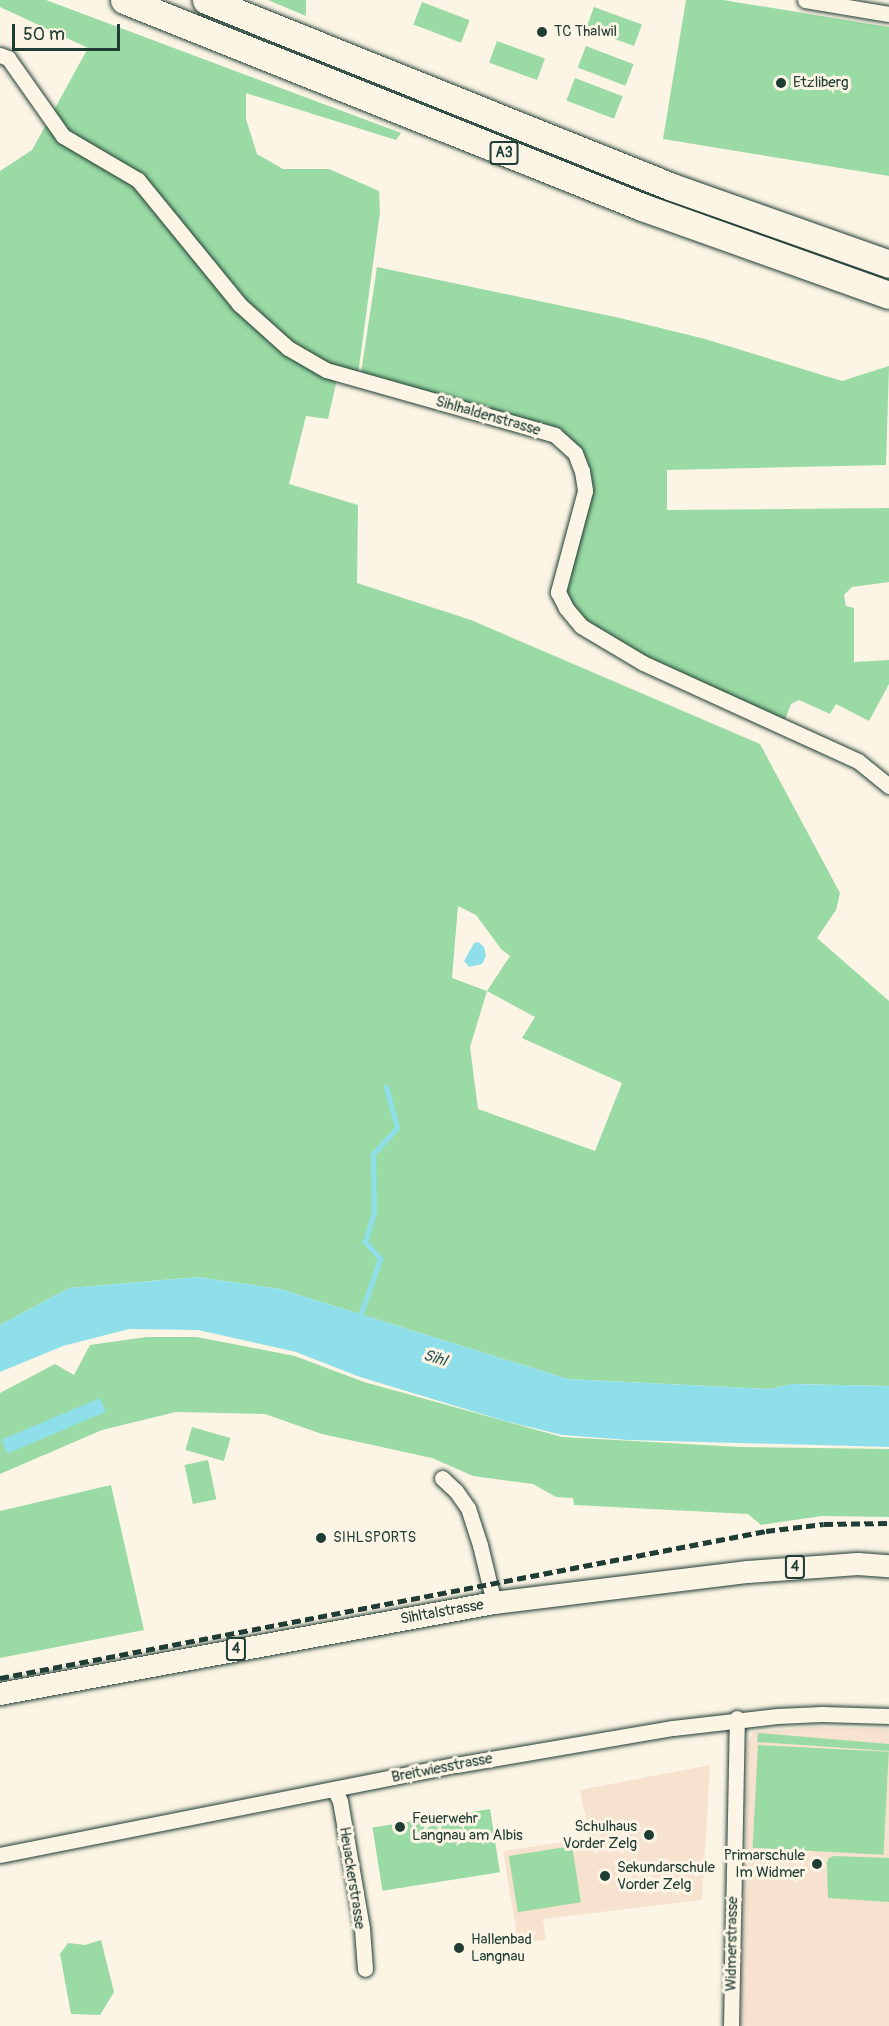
<!DOCTYPE html>
<html>
<head>
<meta charset="utf-8">
<style>
	body { margin:0 }
	#map { position:relative; width:889px; height:2026px; overflow:hidden; background:#fcf5e5; font-family:Pangolin,sans-serif }
	div>[style] { position:absolute }
	.built>* { inset:0; background:#f6e2cf }
	.green>* { inset:0; background:#9adaa4; transform-origin:0 0 }
	.water>* { inset:0; background:#8fdfeb; transform-origin:0 0 }
	.stream>* { height:4.5px; margin:-2.25px; padding:0 2.25px; transform-origin:2.25px; border-radius:2.25px; background:#8fdfeb }
	.roads { filter:drop-shadow(0 0 2px #1f3d34) drop-shadow(0 0 2px #1f3d34) }
	.minor>* { height:15px; margin:-7.5px; padding:0 7.5px; transform-origin:7.5px; border-radius:7.5px; background:#fcf5e5 }
	.primary>* { height:22px; margin:-11px; padding:0 11px; transform-origin:11px; border-radius:11px; background:#fcf5e5 }
	.motorway>* { height:27px; margin:-13.5px; padding:0 13.5px; transform-origin:13.5px; border-radius:13.5px; background:#fcf5e5 }
	.rail>* { height:4.5px; margin-top:-2.25px; transform-origin:0; background:repeating-linear-gradient(90deg,#1f3d34 0 9px,transparent 0 13.5px) }
	.dots>* { width:16px; height:16px; translate:-50% -50%; box-sizing:border-box; border:3px solid #fcf5e5; border-radius:50% }
	span { translate:-50% -50%; white-space:nowrap; text-align:center; line-height:1.15; -webkit-text-stroke:6px #fcf5e5; paint-order:stroke }
	.shield-label span { padding:2px 4px; background:#fcf5e5; border:2px solid; border-radius:4px; -webkit-text-stroke-width:0 }
	.shield-label { font-size:14px; color:#1f3d34; font-weight:700 }
	.poi-label { font-size:15px; color:#1f3d34 }
	.left { translate:0 -50%; text-align:left }
	.right { translate:-100% -50%; text-align:right }
	.street-label { font-size:15px; color:#1f3d34 }
	.water-label { font-size:16px; color:#355d59; font-style:italic }
	.scale { position:absolute; left:12px; top:24px; width:108px; height:27px; box-sizing:border-box; border:3px solid #1f3d34; border-top:0; padding-left:8px; font-size:18px; line-height:21px; white-space:nowrap; color:#1f3d34; -webkit-text-stroke:4px #fcf5e5; paint-order:stroke }
</style>
</head>
<body>
<div id="map">
	<div class="built">
		<div style="clip-path:polygon(814px 1727px,889px 1729px,889px 2026px,741px 2026px,748px 1741px,754px 1732px)"></div>
		<div style="clip-path:polygon(710px 1765px,702px 1900px,543px 1919px,546px 1940px,518px 1942px,503px 1851px,590px 1838px,580px 1790px)"></div>
	</div>
	<div class="green">
		<div style="clip-path:polygon(evenodd,0 0,46px 0,401px 133px,396px 140px,246px 93px,246px 119px,257px 154px,283px 169px,329px 169px,379px 191px,380px 212px,357px 382px,337px 379px,328px 419px,306px 416px,289px 484px,358px 505px,357px 583px,471px 620px,760px 744px,840px 893px,836px 910px,817px 938px,889px 1001px,889px 1386px,792px 1384px,770px 1389px,568px 1379px,280px 1289px,198px 1277px,69px 1288px,0 1325px,0 171px,32px 150px,88px 48px,0 7px,0 0,458px 906px,476px 915px,501px 949px,510px 956px,487px 991px,452px 978px,458px 906px,0 0,487px 991px,535px 1017px,522px 1038px,622px 1083px,595px 1151px,478px 1109px,470px 1047px,487px 991px)"></div>
		<div style="clip-path:polygon(268px 0,306px 0,306px 16px)"></div>
		<div style="clip-path:polygon(686px 0,723px 0,889px 27px,889px 176px,663px 139px)"></div>
		<div style="left:422px;top:2px;width:51px;height:24px;rotate:21deg"></div>
		<div style="left:594px;top:7px;width:51px;height:23px;rotate:20deg"></div>
		<div style="left:497px;top:41px;width:51px;height:23px;rotate:20deg"></div>
		<div style="left:586px;top:46px;width:51px;height:23px;rotate:21deg"></div>
		<div style="left:575px;top:78px;width:51px;height:24px;rotate:21deg"></div>
		<div style="clip-path:polygon(377px 267px,620px 318px,705px 339px,842px 381px,889px 366px,886px 465px,667px 470px,667px 510px,889px 508px,889px 582px,852px 587px,844px 595px,846px 606px,854px 608px,854px 662px,889px 660px,889px 684px,869px 721px,836px 704px,830px 714px,799px 700px,791px 704px,784px 722px,702px 687px,597px 633px,570px 606px,566px 589px,589px 494px,571px 443px,361px 373px)"></div>
		<div style="clip-path:polygon(146px 1337px,197px 1337px,295px 1356px,364px 1382px,562px 1437px,740px 1447px,889px 1449px,889px 1517px,822px 1516px,761px 1525px,748px 1514px,574px 1505px,573px 1498px,556px 1497px,533px 1484px,473px 1476px,432px 1458px,322px 1434px,265px 1414px,176px 1412px,102px 1430px,0 1474px,0 1393px,55px 1364px,74px 1375px,90px 1345px)"></div>
		<div style="left:192px;top:1427px;width:40px;height:24px;rotate:16deg"></div>
		<div style="left:208px;top:1460px;width:40px;height:24px;rotate:78deg"></div>
		<div style="clip-path:polygon(111px 1485px,144px 1630px,0 1658px,0 1511px)"></div>
		<div style="clip-path:polygon(758px 1733px,889px 1744px,889px 1751px,757px 1742px)"></div>
		<div style="left:758px;top:1745px;width:131px;height:103px;rotate:3deg"></div>
		<div style="left:490px;top:1809px;width:64px;height:119px;rotate:81deg"></div>
		<div style="left:572px;top:1846px;width:57px;height:64px;rotate:81deg"></div>
		<div style="clip-path:polygon(834px 1856px,889px 1858px,889px 1902px,828px 1898px,827px 1862px,829px 1858px)"></div>
		<div style="clip-path:polygon(101px 1940px,114px 1992px,100px 2015px,71px 2014px,60px 1954px,68px 1943px,85px 1945px)"></div>
	</div>
	<div class="water">
		<div style="clip-path:polygon(478px 942px,484px 947px,486px 956px,482px 964px,469px 967px,464px 961px,474px 943px)"></div>
		<div style="clip-path:polygon(198px 1277px,280px 1289px,568px 1379px,770px 1389px,792px 1384px,889px 1386px,889px 1447px,628px 1440px,562px 1435px,505px 1421px,360px 1377px,296px 1352px,198px 1330px,129px 1329px,63px 1346px,0 1372px,0 1325px,69px 1288px)"></div>
		<div style="left:100px;top:1398px;width:15px;height:107px;rotate:67deg"></div>
	</div>
	<div class="stream">
		<div style="left:359px;top:1319px;width:64px;rotate:-70.7deg"></div>
		<div style="left:380px;top:1259px;width:23px;rotate:-131deg"></div>
		<div style="left:365px;top:1242px;width:30px;rotate:-73deg"></div>
		<div style="left:374px;top:1213px;width:59px;rotate:-91deg"></div>
		<div style="left:373px;top:1154px;width:35px;rotate:-47deg"></div>
		<div style="left:397px;top:1128px;width:42px;rotate:-105deg"></div>
	</div>
	<div class="roads">
		<div class="minor">
			<div style="left:805px;top:0;width:85px;rotate:9.5deg"></div>
			<div style="left:0;top:55px;width:9px;rotate:21deg"></div>
			<div style="left:8px;top:58px;width:95px;rotate:54.8deg"></div>
			<div style="left:63px;top:136px;width:87px;rotate:30.4deg"></div>
			<div style="left:138px;top:180px;width:160px;rotate:50.8deg"></div>
			<div style="left:239px;top:304px;width:66px;rotate:41.9deg"></div>
			<div style="left:288px;top:348px;width:44px;rotate:30.1deg"></div>
			<div style="left:326px;top:370px;width:238px;rotate:15.8deg"></div>
			<div style="left:555px;top:435px;width:27px;rotate:42deg"></div>
			<div style="left:575px;top:453px;width:19px;rotate:69deg"></div>
			<div style="left:582px;top:471px;width:20px;rotate:81deg"></div>
			<div style="left:585px;top:491px;width:105px;rotate:105deg"></div>
			<div style="left:558px;top:592px;width:18px;rotate:63deg"></div>
			<div style="left:566px;top:608px;width:23px;rotate:50deg"></div>
			<div style="left:581px;top:626px;width:72px;rotate:30.8deg"></div>
			<div style="left:643px;top:663px;width:236px;rotate:24.5deg"></div>
			<div style="left:858px;top:761px;width:40px;rotate:39deg"></div>
			<div style="left:442px;top:1478px;width:19px;rotate:43deg"></div>
			<div style="left:456px;top:1491px;width:21px;rotate:55deg"></div>
			<div style="left:468px;top:1508px;width:39px;rotate:72deg"></div>
			<div style="left:480px;top:1545px;width:60px;rotate:76.4deg"></div>
			<div style="left:334px;top:1789px;width:13px;rotate:63deg"></div>
			<div style="left:340px;top:1801px;width:130px;rotate:80.2deg"></div>
			<div style="left:362px;top:1929px;width:40px;rotate:85.7deg"></div>
			<div style="left:0;top:1855px;width:465px;rotate:-11.2deg"></div>
			<div style="left:456px;top:1765px;width:220px;rotate:-9.7deg"></div>
			<div style="left:673px;top:1728px;width:105px;rotate:-6.6deg"></div>
			<div style="left:777px;top:1716px;width:45px;rotate:-2.5deg"></div>
			<div style="left:822px;top:1714px;width:67px;rotate:1.7deg"></div>
			<div style="left:731px;top:2026px;width:308px;rotate:-88.9deg"></div>
		</div>
		<div class="primary">
			<div style="left:0;top:1694px;width:502px;rotate:-10.44deg"></div>
			<div style="left:494px;top:1603px;width:256px;rotate:-7deg"></div>
			<div style="left:748px;top:1572px;width:110px;rotate:-4.2deg"></div>
			<div style="left:858px;top:1564px;width:31px;rotate:4deg"></div>
		</div>
		<div class="motorway">
			<div style="left:124px;top:0;width:558px;rotate:21.78deg"></div>
			<div style="left:642px;top:207px;width:262px;rotate:19.6deg"></div>
			<div style="left:206px;top:0;width:502px;rotate:21.86deg"></div>
			<div style="left:672px;top:187px;width:230px;rotate:19.5deg"></div>
		</div>
	</div>
	<div class="rail">
		<div style="left:0;top:1678px;width:780px;rotate:-10.86deg"></div>
		<div style="left:766px;top:1531px;width:58px;rotate:-6.9deg"></div>
		<div style="left:824px;top:1524px;width:65px;rotate:-0.9deg"></div>
	</div>
	<div class="dots">
		<div style="left:542px;top:32px;background:#1f3d34"></div>
		<div style="left:781px;top:83px;background:#1f3d34"></div>
		<div style="left:321px;top:1538px;background:#1f3d34"></div>
		<div style="left:400px;top:1827px;background:#1f3d34"></div>
		<div style="left:649px;top:1835px;background:#1f3d34"></div>
		<div style="left:817px;top:1864px;background:#1f3d34"></div>
		<div style="left:605px;top:1876px;background:#1f3d34"></div>
		<div style="left:459px;top:1948px;background:#1f3d34"></div>
	</div>
	<div class="shield-label">
		<span style="left:504px;top:153px">A3</span>
		<span style="left:795px;top:1567px">4</span>
		<span style="left:236px;top:1649px">4</span>
	</div>
	<div class="poi-label">
		<span class="left" style="left:554px;top:32px">TC Thalwil</span>
		<span class="left" style="left:793px;top:83px">Etzliberg</span>
		<span class="left" style="left:333px;top:1538px">SIHLSPORTS</span>
		<span class="left" style="left:412px;top:1827px">Feuerwehr<br>Langnau am Albis</span>
		<span class="right" style="left:637px;top:1835px">Schulhaus<br>Vorder Zelg</span>
		<span class="right" style="left:805px;top:1864px">Primarschule<br>Im Widmer</span>
		<span class="left" style="left:617px;top:1876px">Sekundarschule<br>Vorder Zelg</span>
		<span class="left" style="left:471px;top:1948px">Hallenbad<br>Langnau</span>
	</div>
	<div class="street-label">
		<span style="left:488px;top:416px;rotate:16deg">Sihlhaldenstrasse</span>
		<span style="left:442px;top:1612px;rotate:-10deg">Sihltalstrasse</span>
		<span style="left:442px;top:1768px;rotate:-11deg">Breitwiesstrasse</span>
		<span style="left:352px;top:1878px;rotate:81deg">Heuackerstrasse</span>
		<span style="left:732px;top:1944px;rotate:-89deg">Widmerstrasse</span>
	</div>
	<div class="water-label">
		<span style="left:435px;top:1358px;rotate:17deg">Sihl</span>
	</div>
	<div class="scale">50 m</div>
</div>
</body>
</html>
